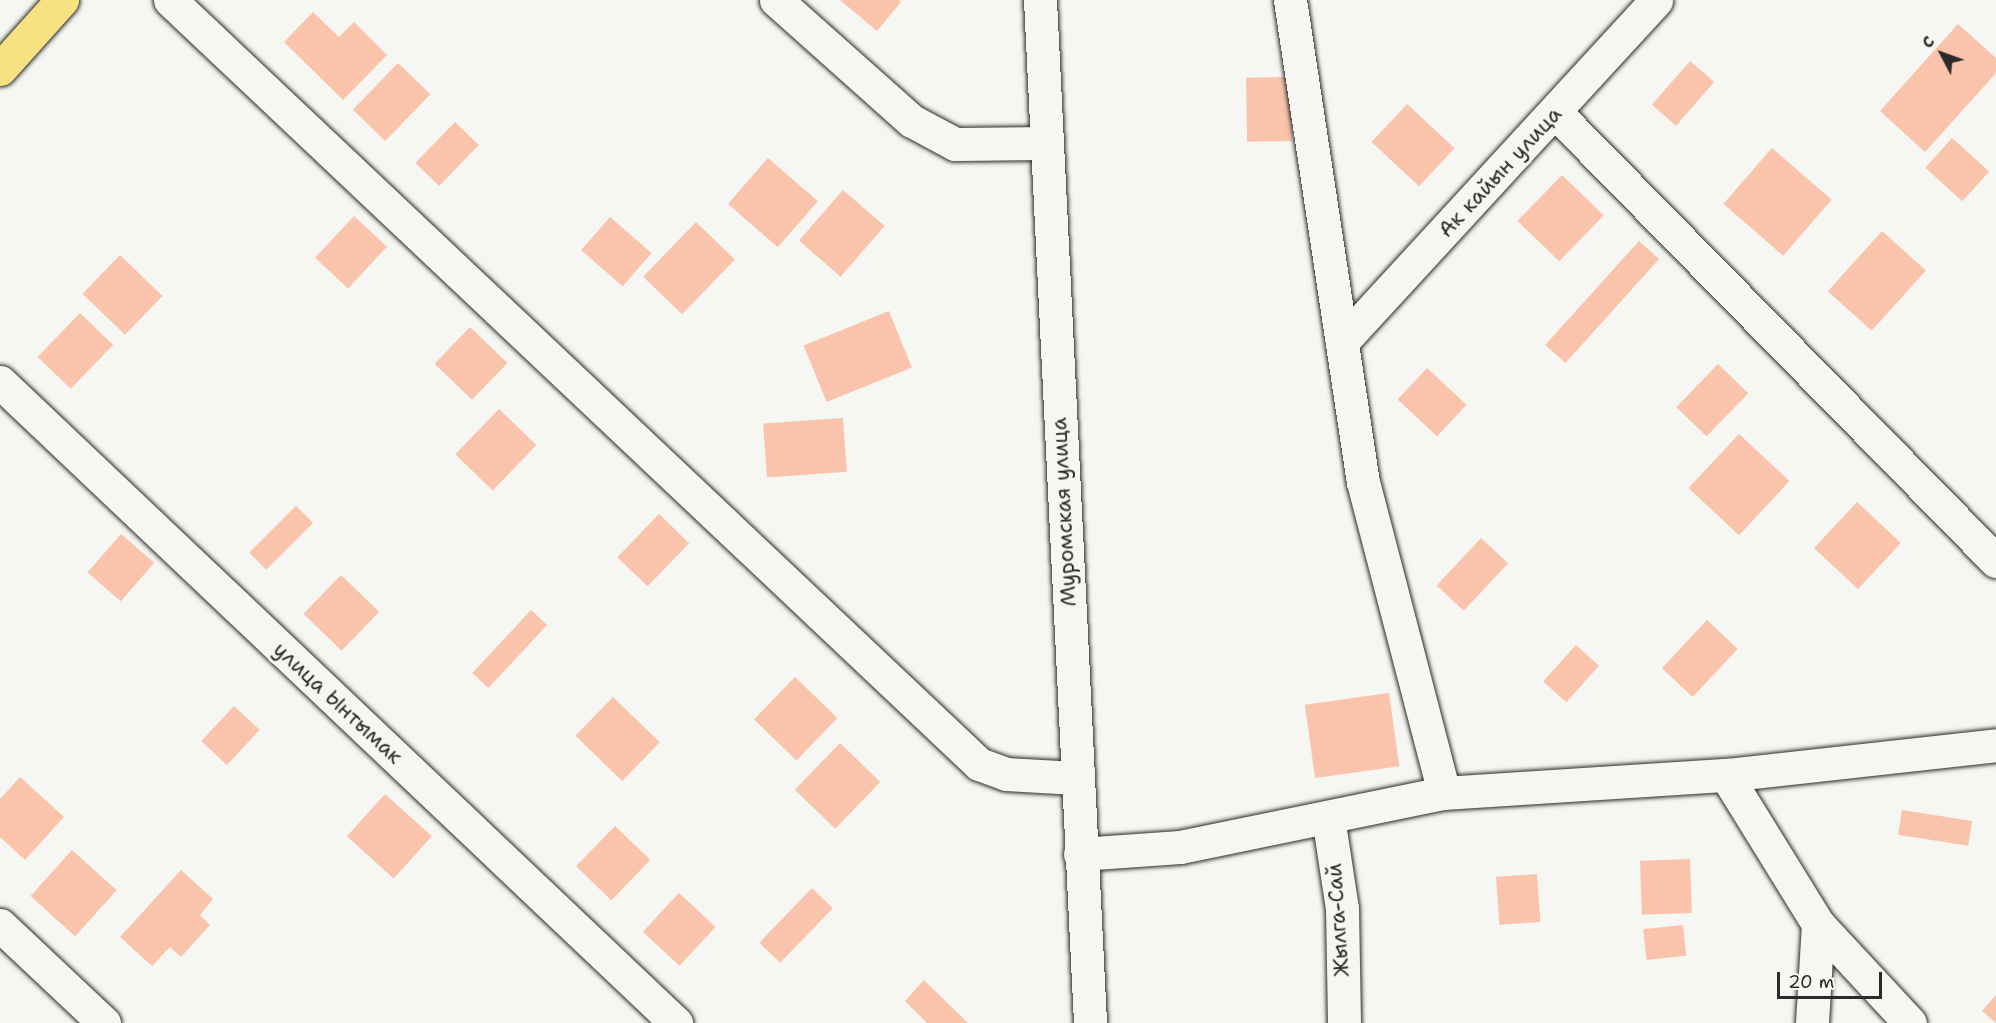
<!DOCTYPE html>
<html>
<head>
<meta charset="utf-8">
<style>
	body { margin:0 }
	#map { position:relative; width:1996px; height:1023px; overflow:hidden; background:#f6f6f2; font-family:"Shantell Sans",sans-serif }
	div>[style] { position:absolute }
	.building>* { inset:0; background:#f9c4ab; transform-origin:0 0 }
	.roads { filter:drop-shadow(0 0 2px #2b2b2b) drop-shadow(0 0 2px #2b2b2b) }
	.street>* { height:33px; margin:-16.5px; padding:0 16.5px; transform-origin:16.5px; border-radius:16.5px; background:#f6f6f2 }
	.secondary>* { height:33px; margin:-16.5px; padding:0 16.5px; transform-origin:16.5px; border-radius:16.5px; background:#f6f6f2 }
	.primary>* { height:33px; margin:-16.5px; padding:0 16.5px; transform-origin:16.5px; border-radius:16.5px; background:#f7e281 }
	span { translate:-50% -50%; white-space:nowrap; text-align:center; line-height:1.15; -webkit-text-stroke:6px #f6f6f2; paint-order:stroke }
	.street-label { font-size:21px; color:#2b2b2b }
	.north { position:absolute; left:1912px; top:24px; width:60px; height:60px; -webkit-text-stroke:4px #f6f6f2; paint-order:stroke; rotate:311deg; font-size:16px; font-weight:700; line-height:24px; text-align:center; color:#2b2b2b }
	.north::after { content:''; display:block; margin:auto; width:21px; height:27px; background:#2b2b2b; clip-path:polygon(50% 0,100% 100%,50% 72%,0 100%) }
	.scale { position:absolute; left:1777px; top:972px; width:105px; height:27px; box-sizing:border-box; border:3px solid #2b2b2b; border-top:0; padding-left:8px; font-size:18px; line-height:21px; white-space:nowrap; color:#2b2b2b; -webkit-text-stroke:4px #f6f6f2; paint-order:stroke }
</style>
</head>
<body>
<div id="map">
	<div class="building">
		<div style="clip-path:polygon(840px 0,899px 0,901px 2px,877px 31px)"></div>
		<div style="clip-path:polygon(313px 12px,339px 37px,354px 22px,387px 55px,343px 100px,284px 42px)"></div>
		<div style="clip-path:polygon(1958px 24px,1996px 58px,1996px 73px,1925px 152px,1880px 111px)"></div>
		<div style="left:1690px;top:61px;width:32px;height:58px;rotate:41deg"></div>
		<div style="left:398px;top:63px;width:45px;height:65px;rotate:44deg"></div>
		<div style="left:1291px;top:77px;width:64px;height:45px;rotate:89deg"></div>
		<div style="left:1407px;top:104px;width:65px;height:52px;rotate:43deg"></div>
		<div style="left:455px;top:122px;width:33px;height:57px;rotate:44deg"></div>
		<div style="left:1952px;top:138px;width:50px;height:40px;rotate:42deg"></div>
		<div style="left:1772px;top:148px;width:79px;height:74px;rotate:41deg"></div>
		<div style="left:768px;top:158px;width:66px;height:61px;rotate:41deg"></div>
		<div style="left:1562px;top:175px;width:58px;height:64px;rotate:44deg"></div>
		<div style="left:843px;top:190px;width:55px;height:67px;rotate:41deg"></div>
		<div style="left:354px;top:216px;width:45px;height:57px;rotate:43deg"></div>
		<div style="left:610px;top:217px;width:55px;height:44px;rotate:41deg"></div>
		<div style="left:696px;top:222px;width:54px;height:76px;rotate:44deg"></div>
		<div style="left:1882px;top:231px;width:59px;height:81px;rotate:42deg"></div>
		<div style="left:1639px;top:241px;width:27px;height:140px;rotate:42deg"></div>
		<div style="left:120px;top:255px;width:59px;height:54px;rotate:44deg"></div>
		<div style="left:889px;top:311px;width:61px;height:92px;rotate:68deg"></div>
		<div style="left:80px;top:313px;width:46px;height:61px;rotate:44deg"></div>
		<div style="left:470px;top:327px;width:52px;height:51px;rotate:44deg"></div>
		<div style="left:1718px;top:364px;width:42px;height:60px;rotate:44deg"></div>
		<div style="left:1427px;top:368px;width:54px;height:43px;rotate:43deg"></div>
		<div style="left:499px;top:409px;width:52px;height:63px;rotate:44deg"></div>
		<div style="left:843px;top:418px;width:54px;height:80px;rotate:86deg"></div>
		<div style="left:1739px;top:434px;width:69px;height:74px;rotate:43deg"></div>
		<div style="left:1857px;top:502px;width:60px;height:63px;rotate:43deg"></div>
		<div style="left:296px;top:506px;width:24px;height:66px;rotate:45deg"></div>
		<div style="left:659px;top:514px;width:42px;height:60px;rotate:44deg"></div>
		<div style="left:121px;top:534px;width:44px;height:51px;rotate:41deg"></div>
		<div style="left:1481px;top:538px;width:37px;height:65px;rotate:43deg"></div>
		<div style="left:341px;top:575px;width:53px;height:54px;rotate:44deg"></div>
		<div style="left:531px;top:610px;width:22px;height:86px;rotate:43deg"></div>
		<div style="left:1707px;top:620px;width:42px;height:66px;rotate:43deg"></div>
		<div style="left:1576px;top:645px;width:31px;height:49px;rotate:42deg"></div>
		<div style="left:795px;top:677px;width:59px;height:59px;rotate:44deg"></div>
		<div style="left:1389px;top:693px;width:74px;height:85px;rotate:82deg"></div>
		<div style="left:613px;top:697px;width:65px;height:54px;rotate:44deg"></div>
		<div style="left:234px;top:706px;width:35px;height:48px;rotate:43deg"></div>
		<div style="left:840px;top:743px;width:56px;height:65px;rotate:44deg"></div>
		<div style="clip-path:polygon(20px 777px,64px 817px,25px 860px,0 837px,0 799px)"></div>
		<div style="left:385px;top:794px;width:63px;height:57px;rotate:42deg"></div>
		<div style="left:1902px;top:810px;width:71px;height:25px;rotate:9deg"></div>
		<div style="left:615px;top:826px;width:49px;height:56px;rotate:44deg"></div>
		<div style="left:72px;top:850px;width:60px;height:62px;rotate:42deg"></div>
		<div style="left:1690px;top:859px;width:54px;height:50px;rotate:88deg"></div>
		<div style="clip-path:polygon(181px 870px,213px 899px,200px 915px,210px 925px,181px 957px,170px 947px,152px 966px,120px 937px)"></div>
		<div style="left:1537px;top:874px;width:48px;height:41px;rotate:86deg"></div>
		<div style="left:812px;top:888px;width:29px;height:76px;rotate:44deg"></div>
		<div style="left:679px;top:893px;width:50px;height:53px;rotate:43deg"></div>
		<div style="left:1683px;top:925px;width:31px;height:40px;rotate:84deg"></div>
		<div style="clip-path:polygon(924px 980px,968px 1023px,927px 1023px,905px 1001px)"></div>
		<div style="clip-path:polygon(1996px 995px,1996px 1023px,1982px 1011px)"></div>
	</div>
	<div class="roads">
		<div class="street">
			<div style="left:170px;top:0;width:1113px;rotate:43.36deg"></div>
			<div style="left:979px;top:764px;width:29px;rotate:20deg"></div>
			<div style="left:1006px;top:774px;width:70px;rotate:3.3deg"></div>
			<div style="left:776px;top:0;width:182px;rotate:41.7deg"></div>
			<div style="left:912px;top:121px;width:49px;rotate:28.1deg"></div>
			<div style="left:955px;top:144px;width:92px;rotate:-0.6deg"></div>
			<div style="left:1290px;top:0;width:487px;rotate:81.4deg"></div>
			<div style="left:1363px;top:482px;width:321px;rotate:75.4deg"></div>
			<div style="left:1556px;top:113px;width:628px;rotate:45.52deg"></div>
			<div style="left:1342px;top:342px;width:464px;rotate:-47.4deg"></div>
			<div style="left:0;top:382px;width:932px;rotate:43.48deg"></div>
			<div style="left:1726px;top:775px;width:175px;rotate:58.3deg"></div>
			<div style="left:1818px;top:924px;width:99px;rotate:93.5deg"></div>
			<div style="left:1328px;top:817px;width:92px;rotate:81.3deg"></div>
			<div style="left:1342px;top:908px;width:115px;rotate:89deg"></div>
			<div style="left:1080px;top:854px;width:100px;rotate:-4deg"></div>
			<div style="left:1180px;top:847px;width:269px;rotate:-11.6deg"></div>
			<div style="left:1444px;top:793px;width:283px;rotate:-3.7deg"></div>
			<div style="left:1726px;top:775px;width:272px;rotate:-6.3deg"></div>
			<div style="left:1818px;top:924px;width:135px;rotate:47.1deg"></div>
			<div style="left:0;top:925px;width:143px;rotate:43.3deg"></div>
		</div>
		<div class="secondary">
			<div style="left:1040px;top:0;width:1024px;rotate:87.2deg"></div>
		</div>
		<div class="primary">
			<div style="left:0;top:69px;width:93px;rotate:-48.1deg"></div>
		</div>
	</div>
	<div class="street-label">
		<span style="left:1500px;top:172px;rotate:-47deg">Ак кайын улица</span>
		<span style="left:1064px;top:512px;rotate:-93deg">Муромская улица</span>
		<span style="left:338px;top:703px;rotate:43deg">улица Ынтымак</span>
		<span style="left:1338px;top:920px;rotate:-94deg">Жылга-Сай</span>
	</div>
	<div class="north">С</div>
	<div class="scale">20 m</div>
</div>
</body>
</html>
